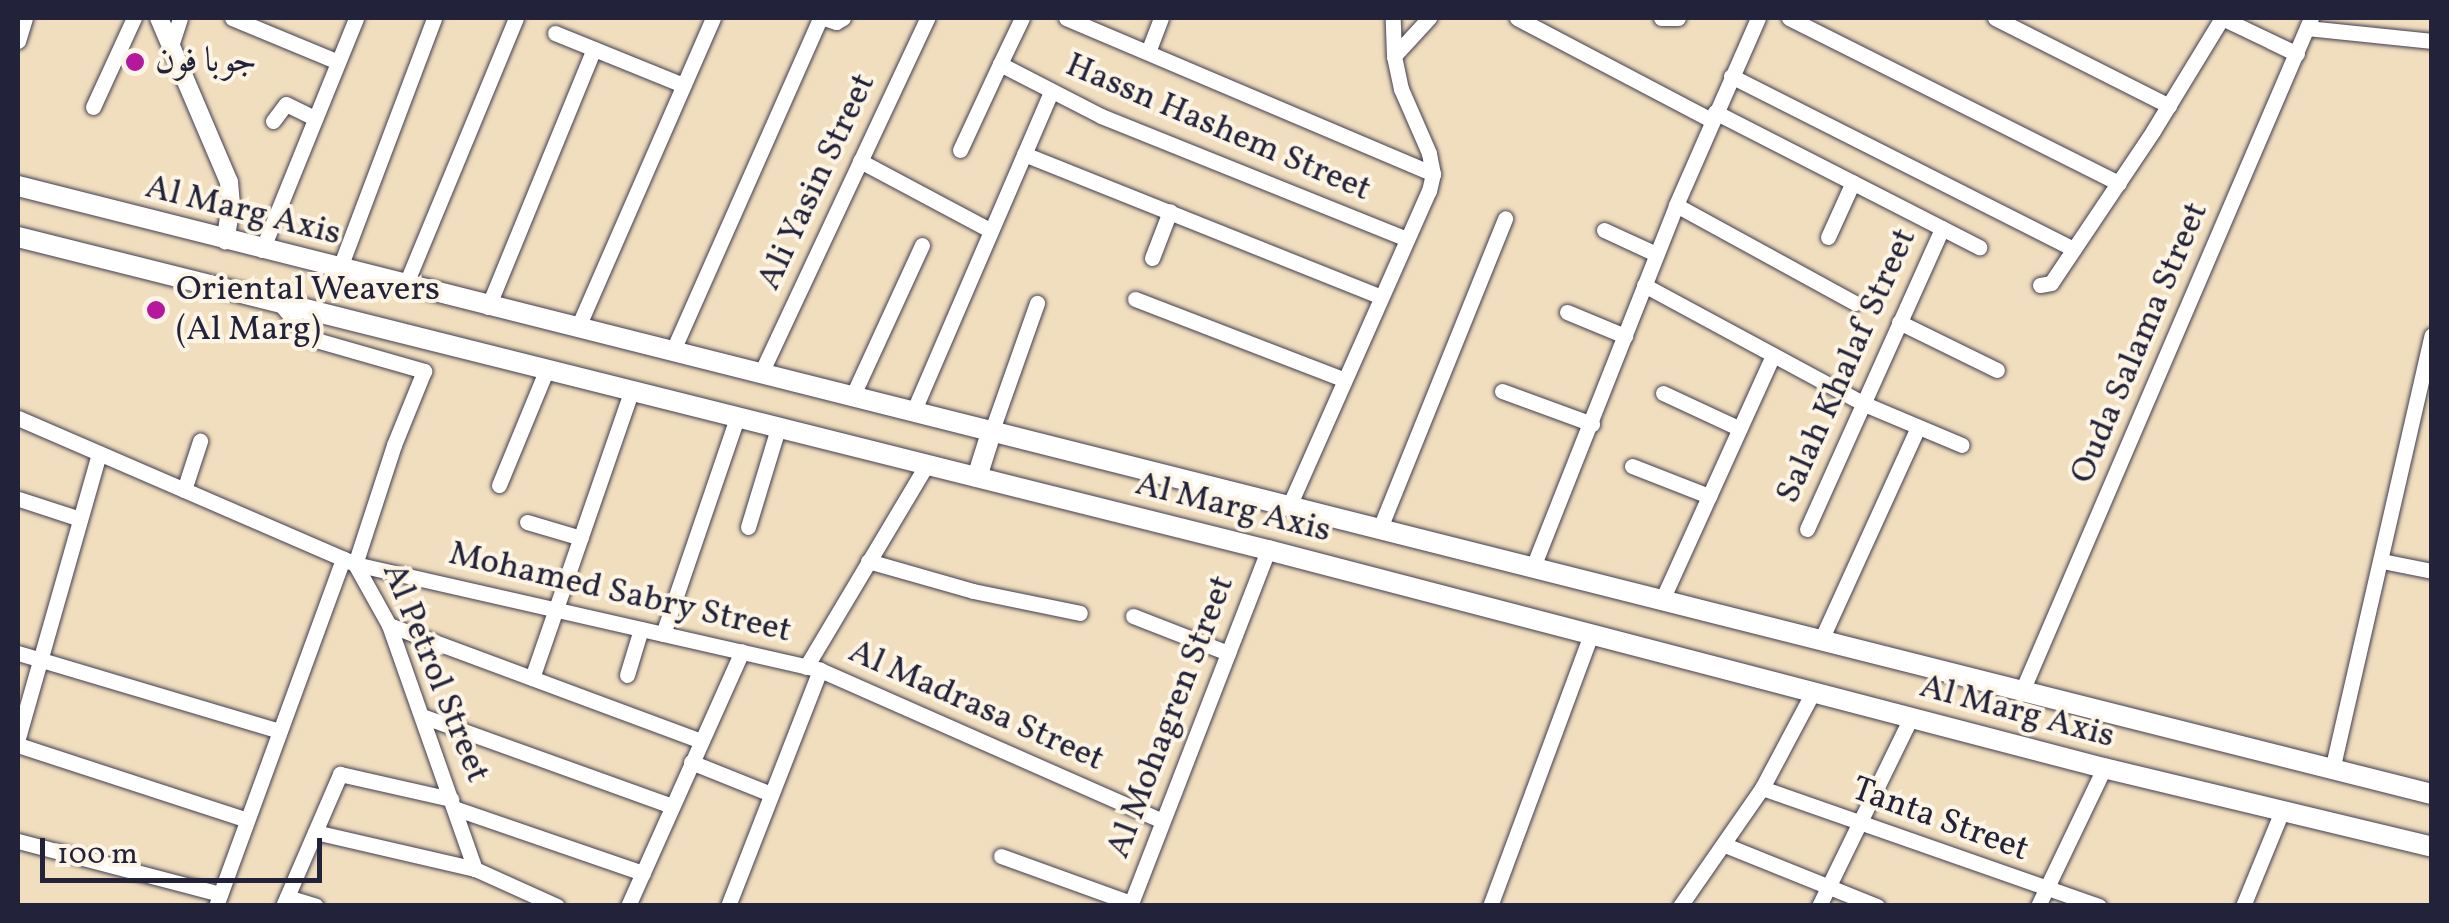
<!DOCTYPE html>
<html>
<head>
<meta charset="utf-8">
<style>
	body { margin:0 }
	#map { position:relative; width:2449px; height:923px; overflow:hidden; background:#f1debe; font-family:Vollkorn,Amiri,serif }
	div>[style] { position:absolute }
	.roads { filter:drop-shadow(0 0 2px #413e4f) drop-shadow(0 0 2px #413e4f) }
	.minor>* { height:15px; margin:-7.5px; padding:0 7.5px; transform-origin:7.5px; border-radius:7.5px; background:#fff }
	.tertiary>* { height:18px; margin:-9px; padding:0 9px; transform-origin:9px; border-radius:9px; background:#fff }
	.secondary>* { height:20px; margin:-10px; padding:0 10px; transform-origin:10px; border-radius:10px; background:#fff }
	.dots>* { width:28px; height:28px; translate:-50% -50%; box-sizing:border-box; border:5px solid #fcf5e5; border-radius:50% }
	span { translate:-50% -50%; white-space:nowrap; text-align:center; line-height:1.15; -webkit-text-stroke:8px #fcf5e5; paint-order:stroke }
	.poi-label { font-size:35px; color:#22223b }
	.left { translate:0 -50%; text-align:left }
	.street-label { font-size:35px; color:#22223b }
	.frame { position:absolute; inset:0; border:20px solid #22223b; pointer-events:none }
	.scale { position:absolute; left:40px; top:838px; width:282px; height:45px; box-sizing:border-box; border:5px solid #22223b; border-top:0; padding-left:12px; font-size:30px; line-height:35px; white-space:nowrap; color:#22223b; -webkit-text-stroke:8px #fcf5e5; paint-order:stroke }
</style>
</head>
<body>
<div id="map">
	<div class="roads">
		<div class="minor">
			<div style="left:232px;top:18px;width:113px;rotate:22.5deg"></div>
			<div style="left:824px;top:18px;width:13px;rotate:18deg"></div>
			<div style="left:836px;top:22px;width:8px;rotate:-30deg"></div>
			<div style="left:1022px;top:18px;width:51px;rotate:115.6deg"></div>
			<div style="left:1000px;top:64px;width:114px;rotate:27.2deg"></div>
			<div style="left:1101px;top:116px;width:330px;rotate:21.9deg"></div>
			<div style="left:1066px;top:18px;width:399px;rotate:23deg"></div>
			<div style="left:1517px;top:18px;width:219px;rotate:27.7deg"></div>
			<div style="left:1661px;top:18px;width:17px"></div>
			<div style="left:1789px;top:18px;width:369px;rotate:26.6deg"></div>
			<div style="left:1995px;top:18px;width:195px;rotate:26.8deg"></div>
			<div style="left:2307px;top:28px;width:126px;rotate:5.9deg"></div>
			<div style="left:555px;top:33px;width:138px;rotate:22.1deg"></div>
			<div style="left:18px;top:41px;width:24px;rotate:-73deg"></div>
			<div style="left:171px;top:46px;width:29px;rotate:-72deg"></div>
			<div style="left:1148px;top:52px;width:36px;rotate:-69deg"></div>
			<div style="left:1394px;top:56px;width:52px;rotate:-47.4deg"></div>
			<div style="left:1731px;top:76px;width:384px;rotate:26.8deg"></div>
			<div style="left:93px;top:107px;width:98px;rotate:-65.3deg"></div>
			<div style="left:1715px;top:112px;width:297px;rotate:27.1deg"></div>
			<div style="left:273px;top:121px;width:21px;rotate:-53deg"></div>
			<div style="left:286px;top:104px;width:30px;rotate:26deg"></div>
			<div style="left:960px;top:150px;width:95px;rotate:-65.1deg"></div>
			<div style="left:1024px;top:154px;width:382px;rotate:21.8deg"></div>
			<div style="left:860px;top:161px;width:147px;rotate:28deg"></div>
			<div style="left:1676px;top:205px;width:204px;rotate:28.7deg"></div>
			<div style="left:1604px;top:230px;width:57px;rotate:24.8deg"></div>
			<div style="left:1828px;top:237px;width:60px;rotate:-65.6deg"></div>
			<div style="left:262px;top:250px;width:250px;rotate:-67.9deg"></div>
			<div style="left:1152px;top:258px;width:50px;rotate:-69deg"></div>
			<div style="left:339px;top:270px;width:269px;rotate:-69.3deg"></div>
			<div style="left:1644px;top:285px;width:248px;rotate:28.4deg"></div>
			<div style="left:1862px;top:403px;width:108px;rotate:22.8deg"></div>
			<div style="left:2040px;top:285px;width:11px;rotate:-10deg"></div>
			<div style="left:2051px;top:283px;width:183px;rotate:-56.1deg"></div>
			<div style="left:2153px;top:131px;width:132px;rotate:-58.6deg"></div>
			<div style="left:2222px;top:18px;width:83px;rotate:25.6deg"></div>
			<div style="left:405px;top:286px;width:290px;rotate:-67.5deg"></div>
			<div style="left:1135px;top:299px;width:222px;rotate:21.1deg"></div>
			<div style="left:282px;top:306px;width:42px;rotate:49.8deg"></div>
			<div style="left:309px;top:338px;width:120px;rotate:16deg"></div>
			<div style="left:424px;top:371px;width:80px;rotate:112.1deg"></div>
			<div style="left:394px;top:445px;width:125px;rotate:108.1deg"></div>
			<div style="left:355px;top:564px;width:70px;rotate:60.9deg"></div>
			<div style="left:389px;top:625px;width:259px;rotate:70.6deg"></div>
			<div style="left:488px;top:307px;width:279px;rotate:-67.7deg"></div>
			<div style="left:1567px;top:312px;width:63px;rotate:22.5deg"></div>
			<div style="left:1899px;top:322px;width:109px;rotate:26.1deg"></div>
			<div style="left:578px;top:327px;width:337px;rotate:-66.4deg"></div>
			<div style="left:674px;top:348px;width:361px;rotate:-66.1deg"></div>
			<div style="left:762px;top:371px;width:390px;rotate:-64.9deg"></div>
			<div style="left:1502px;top:391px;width:96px;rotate:20.1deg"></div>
			<div style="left:1663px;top:393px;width:83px;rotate:25deg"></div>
			<div style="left:853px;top:395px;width:165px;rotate:-65.3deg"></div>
			<div style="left:914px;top:410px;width:346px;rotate:-66.7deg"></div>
			<div style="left:18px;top:418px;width:367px;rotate:23.4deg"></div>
			<div style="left:355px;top:564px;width:477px;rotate:12.8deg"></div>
			<div style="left:820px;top:670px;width:374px;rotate:23.8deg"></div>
			<div style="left:992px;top:430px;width:135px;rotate:-70.5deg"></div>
			<div style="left:1632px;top:466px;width:83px;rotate:21.3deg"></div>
			<div style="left:499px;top:485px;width:123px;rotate:-67.6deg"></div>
			<div style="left:184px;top:490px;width:52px;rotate:-71.9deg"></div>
			<div style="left:19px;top:499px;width:64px;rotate:18.2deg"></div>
			<div style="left:1290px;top:504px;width:342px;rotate:-66.1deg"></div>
			<div style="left:1429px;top:191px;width:17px;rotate:-77deg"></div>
			<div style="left:1433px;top:174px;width:21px;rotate:-101deg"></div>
			<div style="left:1429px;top:153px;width:70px;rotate:-113.6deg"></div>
			<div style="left:1401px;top:89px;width:34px;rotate:-102deg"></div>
			<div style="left:1394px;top:56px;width:38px;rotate:-92deg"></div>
			<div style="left:527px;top:522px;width:56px;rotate:16.5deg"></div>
			<div style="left:748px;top:527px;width:103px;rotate:-73.1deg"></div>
			<div style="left:1380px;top:528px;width:334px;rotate:-68deg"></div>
			<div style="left:1807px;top:529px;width:330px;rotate:-65.8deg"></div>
			<div style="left:868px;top:561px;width:109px;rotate:15.9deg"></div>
			<div style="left:973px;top:591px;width:109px;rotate:11.6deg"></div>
			<div style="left:2382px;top:561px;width:51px;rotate:11.3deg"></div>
			<div style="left:1533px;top:567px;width:389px;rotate:-68.4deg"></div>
			<div style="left:1676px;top:205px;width:204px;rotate:-66.3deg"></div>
			<div style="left:1662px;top:600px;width:269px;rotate:-65.6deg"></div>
			<div style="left:1133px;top:616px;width:102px;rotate:21.3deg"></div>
			<div style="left:389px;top:625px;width:333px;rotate:20.4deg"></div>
			<div style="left:663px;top:634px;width:228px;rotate:-71.1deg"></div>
			<div style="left:1821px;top:640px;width:234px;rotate:-65.5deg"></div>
			<div style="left:18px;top:653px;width:273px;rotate:16.6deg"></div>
			<div style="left:806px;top:667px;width:236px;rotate:-59.2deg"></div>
			<div style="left:627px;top:675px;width:48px;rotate:-73.1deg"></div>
			<div style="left:532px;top:678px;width:303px;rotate:-70.9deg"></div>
			<div style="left:2022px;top:691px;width:732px;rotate:-66.76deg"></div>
			<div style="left:422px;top:716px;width:266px;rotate:19.8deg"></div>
			<div style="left:18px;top:738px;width:296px;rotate:-74.1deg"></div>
			<div style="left:18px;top:745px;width:241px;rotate:18.1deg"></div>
			<div style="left:691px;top:762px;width:86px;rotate:21.8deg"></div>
			<div style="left:2332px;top:770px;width:446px;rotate:-77.1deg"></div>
			<div style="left:1762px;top:788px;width:357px;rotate:19.3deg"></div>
			<div style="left:454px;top:808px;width:200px;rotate:19deg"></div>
			<div style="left:315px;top:832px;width:164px;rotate:13deg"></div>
			<div style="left:475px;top:869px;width:90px;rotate:24.3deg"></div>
			<div style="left:18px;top:841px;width:209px;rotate:14.7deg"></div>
			<div style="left:1725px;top:845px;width:164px;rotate:21.9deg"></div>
			<div style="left:1001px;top:856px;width:138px;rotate:19.9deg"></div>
			<div style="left:287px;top:897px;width:30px;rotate:17deg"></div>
			<div style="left:216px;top:906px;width:370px;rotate:-69.9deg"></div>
			<div style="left:283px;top:906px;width:144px;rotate:-66.6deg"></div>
			<div style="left:340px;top:774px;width:114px;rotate:12.7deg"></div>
			<div style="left:628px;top:906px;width:279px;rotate:-65.9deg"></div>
			<div style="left:728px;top:906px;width:253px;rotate:-68.7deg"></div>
			<div style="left:1130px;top:906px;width:382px;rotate:-68.8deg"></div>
			<div style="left:1490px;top:906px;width:290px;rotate:-69.6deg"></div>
			<div style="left:1680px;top:906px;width:144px;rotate:-55.2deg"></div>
			<div style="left:1762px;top:788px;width:109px;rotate:-62deg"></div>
			<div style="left:1819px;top:906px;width:210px;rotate:-64deg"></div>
			<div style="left:2038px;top:906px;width:153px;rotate:-64.4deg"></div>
			<div style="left:2243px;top:906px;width:103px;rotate:-67.7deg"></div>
		</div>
		<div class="tertiary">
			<div style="left:159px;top:18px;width:178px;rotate:66.9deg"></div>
			<div style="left:229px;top:182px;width:23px;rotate:85deg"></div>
			<div style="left:231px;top:205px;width:36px;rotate:99deg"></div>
		</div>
		<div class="secondary">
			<div style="left:18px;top:186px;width:2489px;rotate:14.14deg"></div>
			<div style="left:18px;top:237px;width:1289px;rotate:14.06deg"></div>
			<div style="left:1268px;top:550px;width:864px;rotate:14.62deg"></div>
			<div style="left:2104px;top:768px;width:337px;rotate:13.5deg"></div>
			<div style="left:977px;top:477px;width:49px;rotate:-72.3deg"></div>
		</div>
	</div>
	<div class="dots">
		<div style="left:135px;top:62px;background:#b5179e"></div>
		<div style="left:156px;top:310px;background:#b5179e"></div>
	</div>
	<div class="poi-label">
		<span class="left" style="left:155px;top:62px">جوبا فون</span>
		<span class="left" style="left:176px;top:310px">Oriental Weavers<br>(Al Marg)</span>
	</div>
	<div class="street-label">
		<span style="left:1218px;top:128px;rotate:23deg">Hassn Hashem Street</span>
		<span style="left:817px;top:182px;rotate:-65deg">Ali Yasin Street</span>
		<span style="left:243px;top:211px;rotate:14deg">Al Marg Axis</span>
		<span style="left:2140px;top:343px;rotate:-67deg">Ouda Salama Street</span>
		<span style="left:1847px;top:366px;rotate:-66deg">Salah Khalaf Street</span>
		<span style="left:1233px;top:508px;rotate:14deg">Al Marg Axis</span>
		<span style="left:620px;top:593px;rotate:13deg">Mohamed Sabry Street</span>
		<span style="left:435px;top:673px;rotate:68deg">Al Petrol Street</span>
		<span style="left:976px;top:706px;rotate:24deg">Al Madrasa Street</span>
		<span style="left:2017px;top:712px;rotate:15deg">Al Marg Axis</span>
		<span style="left:1171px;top:717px;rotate:-69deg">Al Mohagren Street</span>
		<span style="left:1940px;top:820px;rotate:20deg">Tanta Street</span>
	</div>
	<div class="frame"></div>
	<div class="scale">100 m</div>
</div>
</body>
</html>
